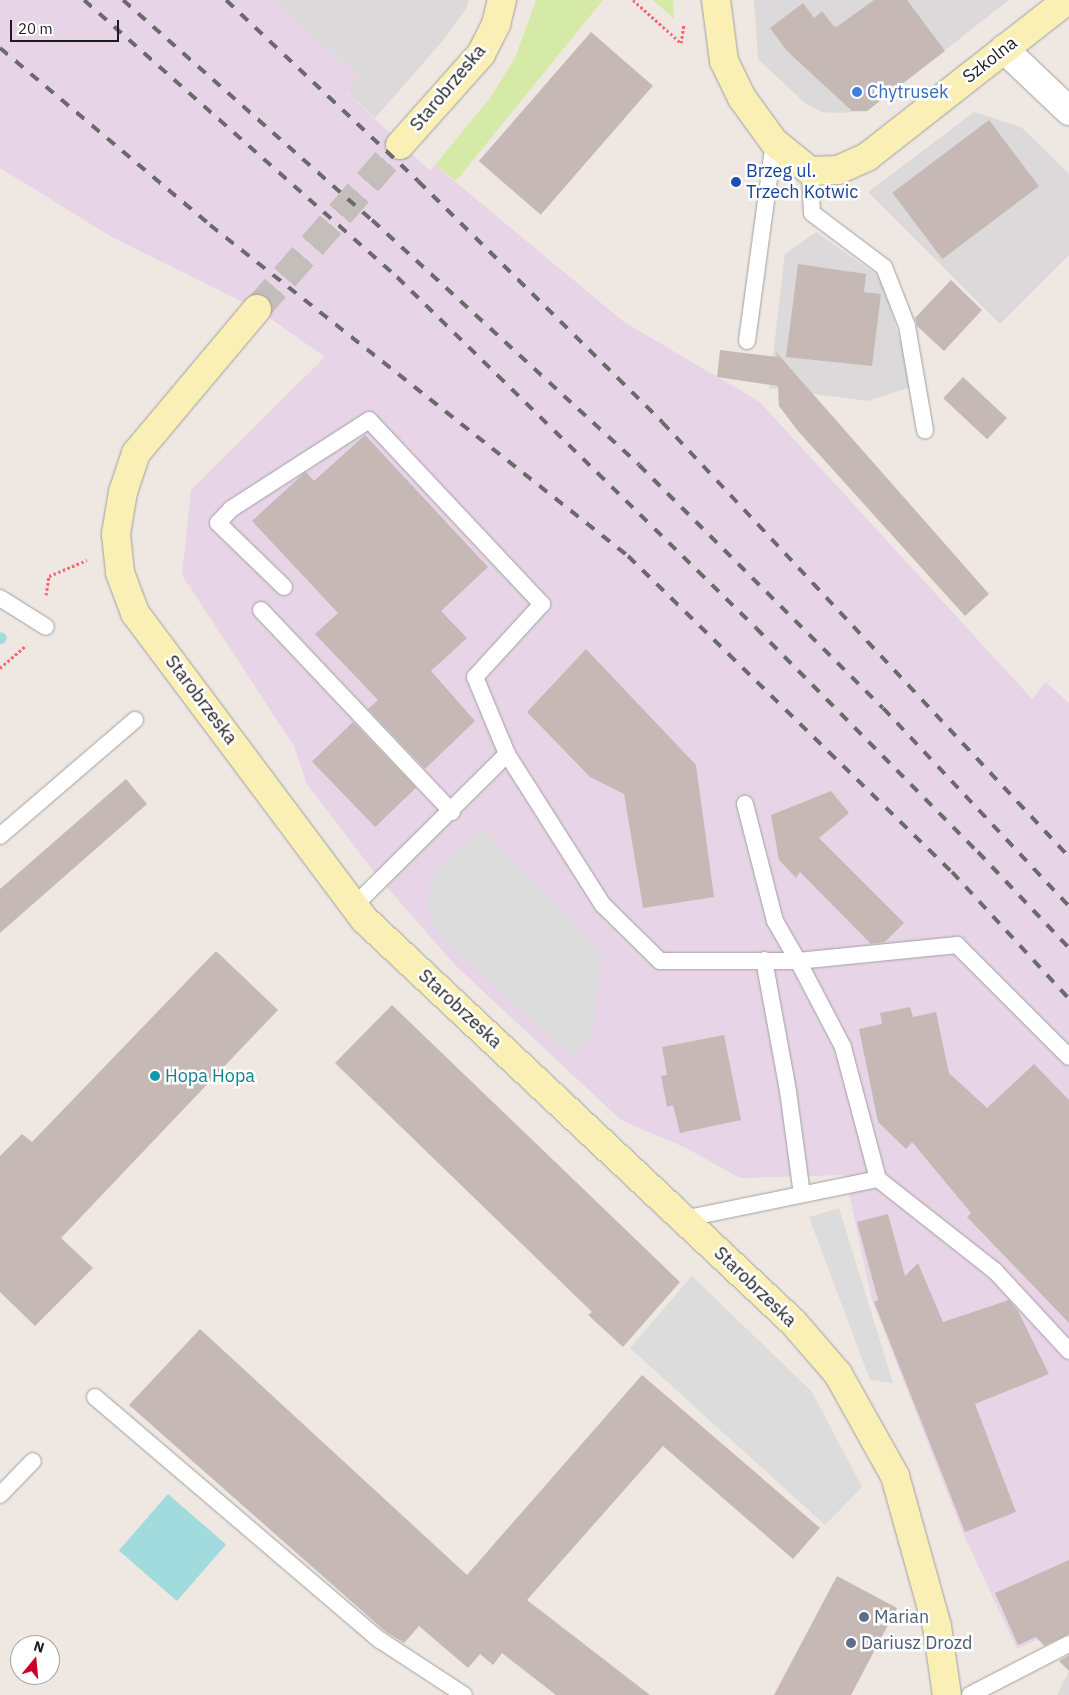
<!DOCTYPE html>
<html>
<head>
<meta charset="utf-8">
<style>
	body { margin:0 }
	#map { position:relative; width:1069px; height:1695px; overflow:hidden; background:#eee7e2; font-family:"IBM Plex Sans",sans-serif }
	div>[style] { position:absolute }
	.residential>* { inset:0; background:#dbd9da }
	.industrial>* { inset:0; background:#e7d4e7 }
	.grass>* { inset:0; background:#d5eaa6 }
	.parking>* { inset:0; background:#dcdcdc }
	.water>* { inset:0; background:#a1dbdd; transform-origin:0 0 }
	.stream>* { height:11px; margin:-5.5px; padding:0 5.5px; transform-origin:5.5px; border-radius:5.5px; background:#a1dbdd }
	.building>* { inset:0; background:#c6b9b5; transform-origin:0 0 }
	.secondary-tunnel>* { height:28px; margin-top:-14px; transform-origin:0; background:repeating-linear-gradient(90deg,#c4beba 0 28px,transparent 0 42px) }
	.path>* { height:3px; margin-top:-1.5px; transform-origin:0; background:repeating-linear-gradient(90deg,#fb6575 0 2.5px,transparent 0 5px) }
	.roads { filter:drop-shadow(0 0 1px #a0a0a0) drop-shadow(0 0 1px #a0a0a0) }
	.lane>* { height:16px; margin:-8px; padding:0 8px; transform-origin:8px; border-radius:8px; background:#fff }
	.street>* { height:28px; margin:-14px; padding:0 14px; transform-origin:14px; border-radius:14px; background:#fff }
	.secondary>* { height:28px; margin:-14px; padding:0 14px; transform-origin:14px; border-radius:14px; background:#faefb4 }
	.rail>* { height:4px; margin-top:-2px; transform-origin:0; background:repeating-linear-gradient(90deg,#6a6a6a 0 10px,transparent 0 20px) }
	.dots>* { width:14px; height:14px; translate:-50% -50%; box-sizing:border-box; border:2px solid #fff; border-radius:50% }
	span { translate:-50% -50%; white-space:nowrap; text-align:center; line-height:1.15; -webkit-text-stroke:5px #fff; paint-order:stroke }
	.street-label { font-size:18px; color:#1c1c1c }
	.shop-label { font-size:18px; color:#366cbe }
	.left { translate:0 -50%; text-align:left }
	.transit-label { font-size:18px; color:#164399 }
	.culture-label { font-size:18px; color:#0d838f }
	.service-label { font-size:18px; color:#4e5e75 }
	.north { position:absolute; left:10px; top:1635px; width:50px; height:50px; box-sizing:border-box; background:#fff; border:1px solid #a4a4a4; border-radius:50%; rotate:17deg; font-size:14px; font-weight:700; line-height:20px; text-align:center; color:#1c1c1c }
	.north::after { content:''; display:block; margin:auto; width:18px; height:22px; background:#c90029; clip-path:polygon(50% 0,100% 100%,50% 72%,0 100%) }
	.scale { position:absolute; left:10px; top:20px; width:109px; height:22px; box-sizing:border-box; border:2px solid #1c1c1c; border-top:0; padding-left:6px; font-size:15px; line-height:18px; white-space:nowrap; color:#1c1c1c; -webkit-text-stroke:4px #fff; paint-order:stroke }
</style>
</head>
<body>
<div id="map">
	<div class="residential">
		<div style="clip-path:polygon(275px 0,469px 0,466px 9px,440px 44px,375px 118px,346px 91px,360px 79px)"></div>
		<div style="clip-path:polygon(754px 0,1009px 0,867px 111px,838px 113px,822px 112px,805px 103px,758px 59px)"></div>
		<div style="clip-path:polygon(974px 112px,1021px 127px,1069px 174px,1069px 255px,1000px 324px,868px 192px)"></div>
		<div style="clip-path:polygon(816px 232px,881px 278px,914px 386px,868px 401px,769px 388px,785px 254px)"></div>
		<div style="clip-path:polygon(1069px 1671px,1069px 1695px,1057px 1695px)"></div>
	</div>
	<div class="industrial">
		<div style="clip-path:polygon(0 0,275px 0,360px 79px,346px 92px,430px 171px,435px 165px,624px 322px,760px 402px,1032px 699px,1046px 682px,1069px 703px,1069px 1625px,1017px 1649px,963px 1533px,872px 1300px,845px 1175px,740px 1178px,686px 1148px,621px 1120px,455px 965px,378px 877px,307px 784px,294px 746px,182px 575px,191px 490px,325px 357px,257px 309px,112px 237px,0 168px)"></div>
	</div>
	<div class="grass">
		<div style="clip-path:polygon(536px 0,603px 0,456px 181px,435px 165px,490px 98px,515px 58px)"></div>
		<div style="clip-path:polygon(653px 0,673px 0,674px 19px)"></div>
	</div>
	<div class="parking">
		<div style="clip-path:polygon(484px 828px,602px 954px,592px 1032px,574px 1059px,437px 933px,428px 903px,430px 882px,442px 862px)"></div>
		<div style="clip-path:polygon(839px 1208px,893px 1383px,870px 1380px,809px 1217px)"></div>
		<div style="clip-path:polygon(692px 1276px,812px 1392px,862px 1487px,825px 1525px,630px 1348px)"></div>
	</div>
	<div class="water">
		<div style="left:168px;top:1494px;width:77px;height:75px;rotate:41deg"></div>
	</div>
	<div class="stream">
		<div style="left:0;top:638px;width:1px;rotate:-45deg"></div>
	</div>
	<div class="building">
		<div style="clip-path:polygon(874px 0,907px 0,945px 51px,867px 111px,852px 111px,787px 51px,770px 28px,803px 3px,814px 18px,822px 11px,834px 27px,838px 26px)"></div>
		<div style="left:591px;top:32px;width:82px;height:171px;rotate:41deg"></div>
		<div style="left:989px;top:120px;width:83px;height:121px;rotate:53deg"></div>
		<div style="clip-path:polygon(798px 264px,866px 274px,864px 292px,881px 294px,872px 366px,786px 357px)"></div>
		<div style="clip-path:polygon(951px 280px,982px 310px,944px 351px,917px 326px,915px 318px)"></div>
		<div style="clip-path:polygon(720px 350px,777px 357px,776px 352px,989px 594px,965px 616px,798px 431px,779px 406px,778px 386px,717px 377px)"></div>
		<div style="left:963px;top:377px;width:60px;height:29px;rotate:43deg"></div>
		<div style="clip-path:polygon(365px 435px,488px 567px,441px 611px,467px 638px,431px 671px,475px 721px,425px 769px,368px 709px,378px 700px,315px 634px,338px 613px,252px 521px,302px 475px,306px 472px,314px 481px)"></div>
		<div style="clip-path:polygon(586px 649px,696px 765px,714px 897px,643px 908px,624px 794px,590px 777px,527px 712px)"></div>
		<div style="left:353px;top:722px;width:91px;height:57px;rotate:46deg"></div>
		<div style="clip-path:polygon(126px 779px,147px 804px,0 933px,0 889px)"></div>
		<div style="clip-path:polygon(831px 791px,849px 813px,819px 838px,904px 923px,885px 942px,871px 944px,800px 872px,796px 878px,779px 860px,771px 815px)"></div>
		<div style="clip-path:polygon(216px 951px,278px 1010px,61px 1238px,93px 1268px,35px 1326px,0 1292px,0 1156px,22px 1134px,32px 1142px)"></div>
		<div style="clip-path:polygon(392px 1005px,680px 1282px,623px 1347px,588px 1315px,592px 1312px,335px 1063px)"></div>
		<div style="clip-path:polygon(910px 1007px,913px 1017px,936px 1012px,949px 1073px,987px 1108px,1034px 1064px,1069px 1100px,1069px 1323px,967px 1217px,971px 1213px,912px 1142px,906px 1149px,878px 1122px,859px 1029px,882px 1024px,880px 1013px)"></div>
		<div style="clip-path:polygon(724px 1035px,741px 1120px,680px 1133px,673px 1105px,667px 1107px,661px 1076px,667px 1075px,662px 1047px)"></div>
		<div style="clip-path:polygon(888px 1214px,905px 1276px,918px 1263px,943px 1322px,1009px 1300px,1018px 1311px,1049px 1374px,975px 1404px,1016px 1512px,965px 1532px,874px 1302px,878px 1300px,857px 1222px)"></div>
		<div style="clip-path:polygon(200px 1329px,467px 1575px,642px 1375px,820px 1528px,793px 1559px,663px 1446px,527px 1600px,650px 1695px,556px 1695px,502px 1653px,493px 1665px,480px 1654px,468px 1668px,419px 1626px,404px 1643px,386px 1632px,129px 1405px)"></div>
		<div style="clip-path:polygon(1069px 1560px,1069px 1634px,1044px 1646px,1036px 1637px,1018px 1645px,995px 1593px)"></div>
		<div style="clip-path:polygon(837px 1576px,897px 1608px,851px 1695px,774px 1695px)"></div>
		<div style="clip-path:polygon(1069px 1655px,1069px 1671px,1059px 1661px)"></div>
	</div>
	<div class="secondary-tunnel">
		<div style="left:257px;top:309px;width:218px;rotate:-48.9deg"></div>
	</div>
	<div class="path">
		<div style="left:633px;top:0;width:64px;rotate:41.9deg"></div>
		<div style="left:681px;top:43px;width:19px;rotate:-81deg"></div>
		<div style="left:46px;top:595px;width:19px;rotate:-81deg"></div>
		<div style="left:49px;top:576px;width:41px;rotate:-22.8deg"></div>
		<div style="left:0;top:668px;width:35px;rotate:-41deg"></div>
	</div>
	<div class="roads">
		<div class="lane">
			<div style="left:810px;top:171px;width:42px;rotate:87.3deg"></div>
			<div style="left:812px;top:213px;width:90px;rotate:36.9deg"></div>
			<div style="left:884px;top:267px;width:63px;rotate:68.7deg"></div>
			<div style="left:907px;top:326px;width:106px;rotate:80.2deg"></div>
			<div style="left:747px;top:341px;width:201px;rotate:-82.3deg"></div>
			<div style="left:284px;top:587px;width:92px;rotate:-135.9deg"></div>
			<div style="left:218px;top:523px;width:19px;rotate:-47deg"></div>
			<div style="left:231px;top:509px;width:164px;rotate:-32.8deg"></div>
			<div style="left:369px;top:420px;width:253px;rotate:46.8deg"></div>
			<div style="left:542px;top:604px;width:99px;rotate:132.5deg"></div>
			<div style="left:475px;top:677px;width:83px;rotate:67.4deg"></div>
			<div style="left:507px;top:754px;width:179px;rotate:57.6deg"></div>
			<div style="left:603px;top:905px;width:80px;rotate:44.5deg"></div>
			<div style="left:660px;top:961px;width:138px"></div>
			<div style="left:798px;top:961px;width:46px;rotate:-119.9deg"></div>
			<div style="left:775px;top:921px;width:121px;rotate:-104.4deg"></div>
			<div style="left:0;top:598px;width:54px;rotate:32.2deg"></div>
			<div style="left:261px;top:610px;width:278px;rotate:46.6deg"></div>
			<div style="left:0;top:836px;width:178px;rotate:-40.7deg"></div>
			<div style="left:355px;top:905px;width:214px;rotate:-44.8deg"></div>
			<div style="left:764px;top:960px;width:133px;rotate:79.6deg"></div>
			<div style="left:788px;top:1091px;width:104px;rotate:82.3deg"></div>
			<div style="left:878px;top:1179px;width:149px;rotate:38.2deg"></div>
			<div style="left:995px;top:1271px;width:109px;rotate:47.2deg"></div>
			<div style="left:683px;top:1219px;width:199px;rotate:-11.6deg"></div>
			<div style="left:878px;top:1179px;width:137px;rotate:-104.9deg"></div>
			<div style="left:843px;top:1047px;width:97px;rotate:-117.6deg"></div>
			<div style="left:798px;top:961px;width:160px;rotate:-5.7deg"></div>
			<div style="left:957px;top:945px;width:158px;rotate:45deg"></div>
			<div style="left:95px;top:1397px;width:375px;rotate:40.5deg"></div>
			<div style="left:380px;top:1640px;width:100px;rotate:33.2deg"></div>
			<div style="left:0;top:1495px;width:47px;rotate:-45.9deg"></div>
			<div style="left:970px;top:1695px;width:111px;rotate:-27.3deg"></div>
		</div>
		<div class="street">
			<div style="left:1004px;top:49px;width:90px;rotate:43.6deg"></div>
		</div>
		<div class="secondary">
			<div style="left:716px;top:0;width:62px;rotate:82.5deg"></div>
			<div style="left:724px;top:61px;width:41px;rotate:64.1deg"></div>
			<div style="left:742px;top:98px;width:54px;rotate:54deg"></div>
			<div style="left:774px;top:142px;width:46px;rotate:38.9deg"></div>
			<div style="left:810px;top:171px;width:28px;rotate:-2deg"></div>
			<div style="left:838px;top:170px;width:32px;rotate:-24deg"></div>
			<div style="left:867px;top:157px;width:254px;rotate:-38.1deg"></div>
			<div style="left:400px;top:145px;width:122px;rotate:-48.3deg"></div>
			<div style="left:481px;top:54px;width:34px;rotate:-63deg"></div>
			<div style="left:496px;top:24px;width:25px;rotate:-76deg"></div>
			<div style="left:257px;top:309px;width:188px;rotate:130deg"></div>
			<div style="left:136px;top:453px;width:41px;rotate:108.4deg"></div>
			<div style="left:123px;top:492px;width:43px;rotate:99.5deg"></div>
			<div style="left:116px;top:534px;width:39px;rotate:84deg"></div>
			<div style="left:120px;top:573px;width:43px;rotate:69.4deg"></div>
			<div style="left:135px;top:613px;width:384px;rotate:53.2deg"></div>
			<div style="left:365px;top:920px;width:587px;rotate:43.21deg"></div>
			<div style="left:793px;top:1322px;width:69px;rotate:49.1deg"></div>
			<div style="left:838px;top:1374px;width:117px;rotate:60.8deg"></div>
			<div style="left:895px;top:1476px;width:156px;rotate:74.4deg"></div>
			<div style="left:937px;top:1626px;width:70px;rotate:81.8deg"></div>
		</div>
	</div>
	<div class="rail">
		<div style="left:84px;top:0;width:418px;rotate:41.5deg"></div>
		<div style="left:397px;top:277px;width:502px;rotate:44.35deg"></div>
		<div style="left:756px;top:628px;width:315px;rotate:45.3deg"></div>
		<div style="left:978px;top:852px;width:132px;rotate:46.5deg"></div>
		<div style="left:123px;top:0;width:332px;rotate:41.5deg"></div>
		<div style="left:372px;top:220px;width:362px;rotate:42.5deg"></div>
		<div style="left:639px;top:465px;width:344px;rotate:44.9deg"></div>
		<div style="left:883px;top:708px;width:272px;rotate:46.8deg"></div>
		<div style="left:226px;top:0;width:264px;rotate:43.3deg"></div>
		<div style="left:418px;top:181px;width:343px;rotate:44.6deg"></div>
		<div style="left:662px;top:422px;width:596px;rotate:46.9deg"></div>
		<div style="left:0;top:48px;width:275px;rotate:40.1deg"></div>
		<div style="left:210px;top:225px;width:533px;rotate:38.37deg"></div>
		<div style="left:628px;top:556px;width:453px;rotate:44.3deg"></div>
		<div style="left:952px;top:872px;width:173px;rotate:47.3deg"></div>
	</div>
	<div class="dots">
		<div style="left:857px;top:92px;background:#3f7fe0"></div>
		<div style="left:736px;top:182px;background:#1a4fb4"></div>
		<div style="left:155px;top:1076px;background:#0f9aa8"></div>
		<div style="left:864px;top:1617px;background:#5c6f8a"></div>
		<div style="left:851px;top:1643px;background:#5c6f8a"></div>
	</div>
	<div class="street-label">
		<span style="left:990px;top:60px;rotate:-38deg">Szkolna</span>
		<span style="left:448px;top:88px;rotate:-50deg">Starobrzeska</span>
		<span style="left:201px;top:700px;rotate:53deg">Starobrzeska</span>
		<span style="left:460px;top:1009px;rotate:43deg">Starobrzeska</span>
		<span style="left:755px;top:1287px;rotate:44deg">Starobrzeska</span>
	</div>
	<div class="shop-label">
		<span class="left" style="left:867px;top:92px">Chytrusek</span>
	</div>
	<div class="transit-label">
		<span class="left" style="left:746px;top:182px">Brzeg ul.<br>Trzech Kotwic</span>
	</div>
	<div class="culture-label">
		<span class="left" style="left:165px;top:1076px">Hopa Hopa</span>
	</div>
	<div class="service-label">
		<span class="left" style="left:874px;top:1617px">Marian</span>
		<span class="left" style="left:861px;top:1643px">Dariusz Drozd</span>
	</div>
	<div class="north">N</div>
	<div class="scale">20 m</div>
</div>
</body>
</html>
